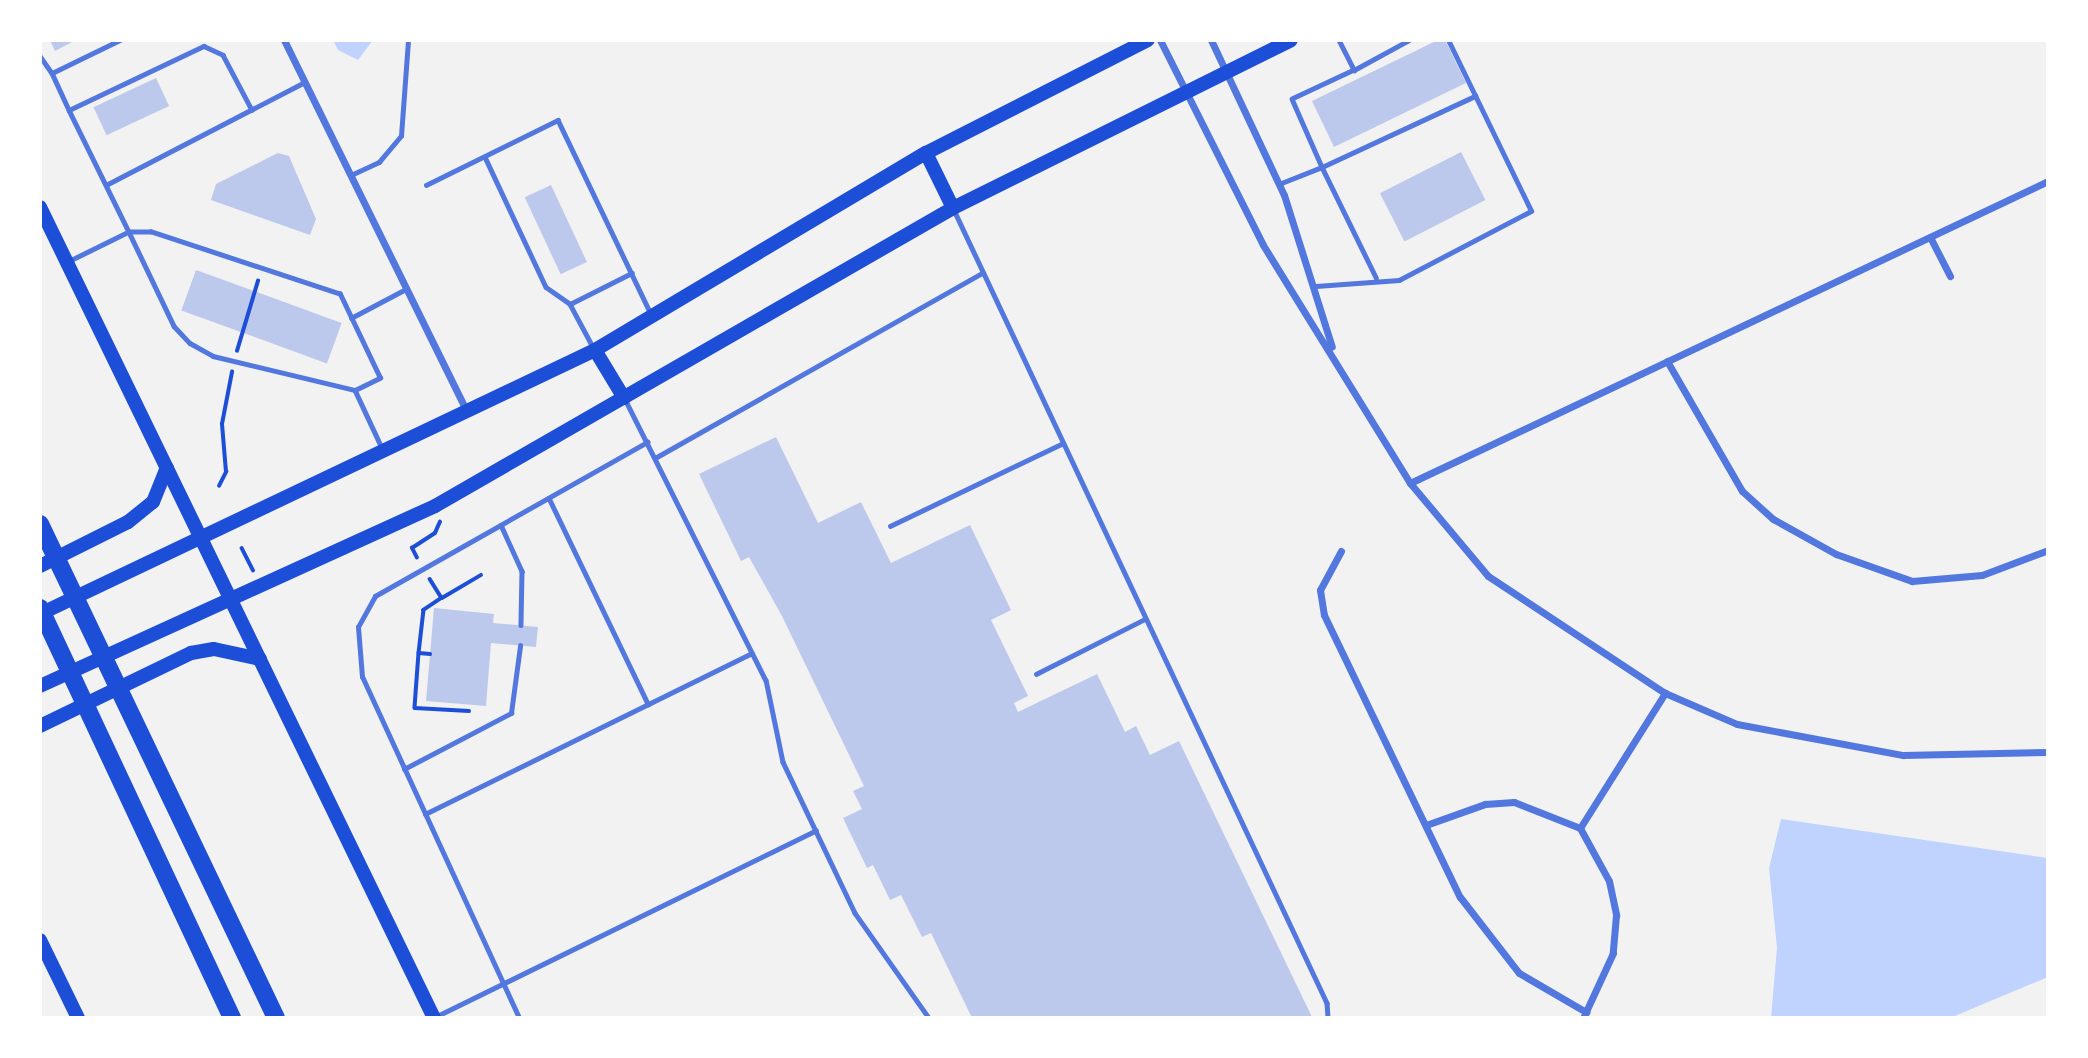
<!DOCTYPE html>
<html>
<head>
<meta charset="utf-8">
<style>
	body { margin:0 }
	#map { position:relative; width:2088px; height:1058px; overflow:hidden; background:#f2f2f2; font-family:"Golos Text",sans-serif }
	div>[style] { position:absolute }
	.water>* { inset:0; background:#bfd3fe }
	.building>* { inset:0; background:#bdc9ec; transform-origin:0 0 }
	.path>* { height:3.5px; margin:-1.75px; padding:0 1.75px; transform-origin:1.75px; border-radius:1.75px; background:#1d4ed8 }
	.service>* { height:4.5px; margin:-2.25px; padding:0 2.25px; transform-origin:2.25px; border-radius:2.25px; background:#5277de }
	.minor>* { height:7px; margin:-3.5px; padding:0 3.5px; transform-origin:3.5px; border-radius:3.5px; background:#5277de }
	.secondary>* { height:14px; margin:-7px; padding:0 7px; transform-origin:7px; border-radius:7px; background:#1d4ed8 }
	.motorway>* { height:18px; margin:-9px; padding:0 9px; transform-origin:9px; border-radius:9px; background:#1d4ed8 }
	span { translate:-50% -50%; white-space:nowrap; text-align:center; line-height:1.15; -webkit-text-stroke:5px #fff; paint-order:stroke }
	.frame { position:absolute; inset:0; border:42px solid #fff; pointer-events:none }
</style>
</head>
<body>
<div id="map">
	<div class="water">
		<div style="clip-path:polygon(333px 40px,373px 40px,358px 60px,338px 50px)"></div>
		<div style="clip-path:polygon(1781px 819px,2048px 858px,2048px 977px,1950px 1018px,1771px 1018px,1777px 948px,1769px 868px)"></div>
	</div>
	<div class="building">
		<div style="clip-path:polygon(50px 40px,76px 40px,55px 51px)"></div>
		<div style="clip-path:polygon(1438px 40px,1445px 40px,1466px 83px,1334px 147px,1312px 101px)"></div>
		<div style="left:156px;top:78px;width:31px;height:69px;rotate:65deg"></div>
		<div style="left:1461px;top:152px;width:54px;height:91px;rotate:63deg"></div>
		<div style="clip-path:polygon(278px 153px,289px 156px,316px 219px,310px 235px,211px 200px,216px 184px)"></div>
		<div style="left:551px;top:185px;width:85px;height:29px;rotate:65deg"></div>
		<div style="left:196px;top:270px;width:155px;height:43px;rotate:20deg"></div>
		<div style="clip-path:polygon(776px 437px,818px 523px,861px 502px,891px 563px,970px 525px,1011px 610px,991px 620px,1028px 696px,1014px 703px,1018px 712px,1097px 674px,1125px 732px,1136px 726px,1150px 755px,1179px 741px,1312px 1017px,972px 1018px,931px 933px,922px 937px,901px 895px,890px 900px,873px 865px,867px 868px,843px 818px,862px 809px,853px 791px,864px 786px,782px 616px,749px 557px,741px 561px,699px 474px)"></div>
		<div style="clip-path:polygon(434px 608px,494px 614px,493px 623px,538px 627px,536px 647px,491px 643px,486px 706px,426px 701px)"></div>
	</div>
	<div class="path">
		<div style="left:237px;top:351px;width:73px;rotate:-73.3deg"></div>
		<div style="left:219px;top:486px;width:16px;rotate:-63deg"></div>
		<div style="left:226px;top:472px;width:48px;rotate:-94.8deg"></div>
		<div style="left:222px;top:424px;width:53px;rotate:-79.1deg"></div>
		<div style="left:242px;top:548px;width:25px;rotate:63deg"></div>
		<div style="left:417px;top:558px;width:11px;rotate:-117deg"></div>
		<div style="left:412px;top:548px;width:27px;rotate:-33deg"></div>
		<div style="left:435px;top:533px;width:12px;rotate:-66deg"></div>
		<div style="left:430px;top:579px;width:22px;rotate:58deg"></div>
		<div style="left:442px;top:598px;width:22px;rotate:146deg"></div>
		<div style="left:424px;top:610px;width:43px;rotate:96.6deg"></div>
		<div style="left:419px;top:653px;width:11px;rotate:5deg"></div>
		<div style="left:442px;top:598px;width:45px;rotate:-30.5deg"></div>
		<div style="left:419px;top:653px;width:55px;rotate:94.2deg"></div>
		<div style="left:415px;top:708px;width:54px;rotate:3.2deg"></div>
	</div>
	<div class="service">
		<div style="left:1339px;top:40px;width:34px;rotate:63deg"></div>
		<div style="left:1354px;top:70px;width:63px;rotate:-28.6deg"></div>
		<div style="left:40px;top:56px;width:21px;rotate:55deg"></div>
		<div style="left:52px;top:73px;width:41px;rotate:65.3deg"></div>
		<div style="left:69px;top:110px;width:136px;rotate:63.8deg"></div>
		<div style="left:129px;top:232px;width:104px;rotate:64.4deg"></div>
		<div style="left:174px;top:326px;width:23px;rotate:47deg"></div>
		<div style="left:190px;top:343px;width:26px;rotate:29deg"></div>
		<div style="left:213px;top:356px;width:146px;rotate:13.5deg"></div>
		<div style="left:355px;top:390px;width:28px;rotate:-26deg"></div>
		<div style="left:380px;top:378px;width:93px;rotate:-115.5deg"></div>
		<div style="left:340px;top:294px;width:199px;rotate:-161.8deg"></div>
		<div style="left:151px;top:232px;width:22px;rotate:180deg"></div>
		<div style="left:129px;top:232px;width:68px;rotate:153.8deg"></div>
		<div style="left:1354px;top:70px;width:68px;rotate:154.9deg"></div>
		<div style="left:1292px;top:99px;width:74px;rotate:66.2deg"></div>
		<div style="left:1322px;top:167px;width:169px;rotate:-24.9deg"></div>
		<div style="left:52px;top:73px;width:76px;rotate:-25.9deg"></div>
		<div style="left:69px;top:110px;width:149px;rotate:-25.4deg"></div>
		<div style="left:204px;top:46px;width:21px;rotate:25deg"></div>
		<div style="left:223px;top:55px;width:62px;rotate:62.2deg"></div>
		<div style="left:486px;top:159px;width:141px;rotate:64.9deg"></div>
		<div style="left:546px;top:287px;width:29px;rotate:35deg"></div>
		<div style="left:570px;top:304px;width:49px;rotate:61.9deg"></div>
		<div style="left:351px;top:175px;width:31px;rotate:-25deg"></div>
		<div style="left:379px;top:162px;width:34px;rotate:-50deg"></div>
		<div style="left:401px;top:136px;width:96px;rotate:-85.8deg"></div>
		<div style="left:1279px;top:184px;width:46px;rotate:-21.6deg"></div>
		<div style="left:1322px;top:167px;width:123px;rotate:63.9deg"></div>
		<div style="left:106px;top:185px;width:224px;rotate:-27.4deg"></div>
		<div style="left:426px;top:185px;width:147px;rotate:-26.2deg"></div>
		<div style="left:558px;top:120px;width:215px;rotate:64.4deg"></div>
		<div style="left:955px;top:212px;width:874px;rotate:64.81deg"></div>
		<div style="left:1327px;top:1003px;width:15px;rotate:86deg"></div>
		<div style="left:1316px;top:286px;width:83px;rotate:-4.1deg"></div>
		<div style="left:1399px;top:280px;width:149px;rotate:-27.6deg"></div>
		<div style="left:1531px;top:211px;width:190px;rotate:-115.9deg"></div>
		<div style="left:570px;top:304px;width:69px;rotate:-26.6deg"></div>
		<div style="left:351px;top:318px;width:62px;rotate:-27.8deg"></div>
		<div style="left:355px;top:390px;width:66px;rotate:65deg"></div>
		<div style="left:626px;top:401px;width:312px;rotate:63.4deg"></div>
		<div style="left:766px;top:680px;width:84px;rotate:78.3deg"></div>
		<div style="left:783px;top:762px;width:167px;rotate:64.5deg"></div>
		<div style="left:855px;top:913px;width:128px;rotate:54.8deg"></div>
		<div style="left:655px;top:458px;width:376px;rotate:-29.5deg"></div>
		<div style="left:549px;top:498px;width:229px;rotate:64.3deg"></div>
		<div style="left:501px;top:525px;width:51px;rotate:65.5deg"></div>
		<div style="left:522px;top:571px;width:54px;rotate:91.1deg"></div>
		<div style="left:890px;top:526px;width:190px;rotate:-25.6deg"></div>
		<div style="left:1036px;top:674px;width:120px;rotate:-26.8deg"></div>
		<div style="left:404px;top:769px;width:121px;rotate:-27.6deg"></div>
		<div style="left:511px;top:713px;width:68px;rotate:-82.3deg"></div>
		<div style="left:425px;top:814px;width:364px;rotate:-26.2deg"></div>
		<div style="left:435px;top:1017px;width:424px;rotate:-26.1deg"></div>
		<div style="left:519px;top:1018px;width:375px;rotate:-114.7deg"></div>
		<div style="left:362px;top:677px;width:50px;rotate:-94.6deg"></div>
		<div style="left:358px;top:627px;width:35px;rotate:-61deg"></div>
		<div style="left:375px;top:596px;width:313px;rotate:-29.5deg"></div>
	</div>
	<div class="minor">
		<div style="left:284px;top:40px;width:410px;rotate:63.8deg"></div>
		<div style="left:1160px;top:40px;width:229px;rotate:63.3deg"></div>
		<div style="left:1263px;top:245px;width:280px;rotate:58.3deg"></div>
		<div style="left:1410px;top:483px;width:121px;rotate:50deg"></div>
		<div style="left:1488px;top:576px;width:212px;rotate:33.5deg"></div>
		<div style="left:1665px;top:693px;width:78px;rotate:23.3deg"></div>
		<div style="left:1737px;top:724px;width:169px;rotate:10.6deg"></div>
		<div style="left:1903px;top:755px;width:145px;rotate:-1.2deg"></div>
		<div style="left:1211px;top:40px;width:171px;rotate:64.8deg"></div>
		<div style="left:1284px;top:195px;width:159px;rotate:72.5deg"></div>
		<div style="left:1930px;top:237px;width:44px;rotate:62.9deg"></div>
		<div style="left:1667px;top:361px;width:150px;rotate:60deg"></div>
		<div style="left:1742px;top:491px;width:42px;rotate:42.1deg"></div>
		<div style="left:1773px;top:519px;width:72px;rotate:29.1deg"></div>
		<div style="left:1836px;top:554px;width:81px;rotate:19.6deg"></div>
		<div style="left:1912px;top:581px;width:70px;rotate:-4.9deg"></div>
		<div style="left:1982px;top:575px;width:71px;rotate:-20.7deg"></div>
		<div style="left:1410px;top:483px;width:706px;rotate:-25.33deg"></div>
		<div style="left:1341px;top:551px;width:44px;rotate:118.3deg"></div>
		<div style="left:1320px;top:590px;width:25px;rotate:81deg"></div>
		<div style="left:1324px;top:615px;width:313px;rotate:64.3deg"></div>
		<div style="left:1460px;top:897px;width:96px;rotate:52.2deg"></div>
		<div style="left:1519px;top:973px;width:78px;rotate:30.2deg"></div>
		<div style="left:1426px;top:825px;width:63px;rotate:-19.6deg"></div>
		<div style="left:1485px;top:804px;width:29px;rotate:-4deg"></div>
		<div style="left:1514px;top:802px;width:71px;rotate:21.5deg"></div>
		<div style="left:1580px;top:828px;width:60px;rotate:61.3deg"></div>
		<div style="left:1609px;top:881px;width:35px;rotate:78deg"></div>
		<div style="left:1616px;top:915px;width:38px;rotate:95deg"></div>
		<div style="left:1613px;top:953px;width:72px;rotate:114.8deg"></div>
		<div style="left:1580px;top:828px;width:160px;rotate:-57.8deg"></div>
	</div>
	<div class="secondary">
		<div style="left:926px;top:153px;width:61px;rotate:63.9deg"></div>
		<div style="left:40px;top:207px;width:902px;rotate:64.09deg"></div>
		<div style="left:595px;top:350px;width:56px;rotate:58.9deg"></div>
		<div style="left:40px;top:566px;width:98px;rotate:-26.6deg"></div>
		<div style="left:128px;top:522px;width:32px;rotate:-39deg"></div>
		<div style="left:153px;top:502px;width:37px;rotate:-68deg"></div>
		<div style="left:40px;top:614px;width:615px;rotate:-25.44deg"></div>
		<div style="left:595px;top:350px;width:385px;rotate:-30.8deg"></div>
		<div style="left:926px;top:153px;width:249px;rotate:-27deg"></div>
		<div style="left:40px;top:686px;width:434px;rotate:-24.5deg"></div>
		<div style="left:435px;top:506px;width:598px;rotate:-29.91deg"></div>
		<div style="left:953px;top:208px;width:377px;rotate:-26.4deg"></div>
		<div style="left:40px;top:726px;width:168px;rotate:-25.8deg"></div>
		<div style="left:191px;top:653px;width:23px;rotate:-10deg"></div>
		<div style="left:214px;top:649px;width:47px;rotate:12.3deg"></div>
		<div style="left:40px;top:940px;width:87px;rotate:64deg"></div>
	</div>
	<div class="motorway">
		<div style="left:40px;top:524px;width:547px;rotate:64.46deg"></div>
		<div style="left:40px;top:608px;width:453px;rotate:64.9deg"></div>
	</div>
	<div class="frame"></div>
</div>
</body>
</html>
